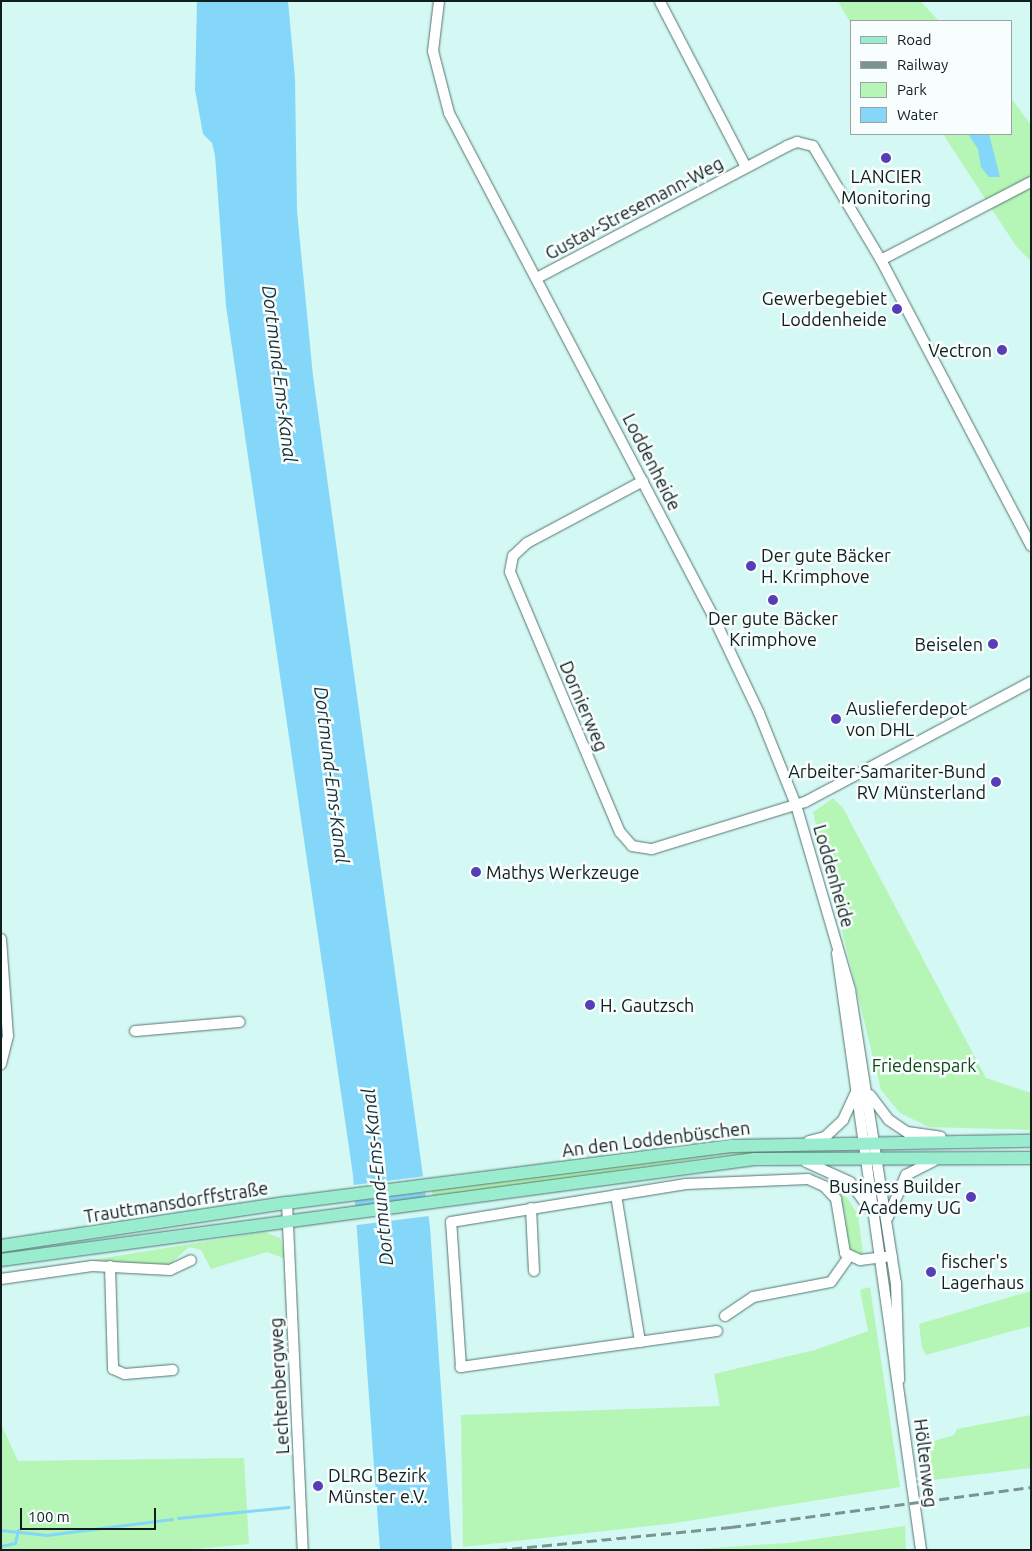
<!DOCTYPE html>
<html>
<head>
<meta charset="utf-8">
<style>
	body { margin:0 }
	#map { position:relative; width:1032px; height:1551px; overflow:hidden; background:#d4f8f3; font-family:Ubuntu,sans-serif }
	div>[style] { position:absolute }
	.green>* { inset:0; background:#b5f5b6 }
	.water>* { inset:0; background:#84d7f8 }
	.pier>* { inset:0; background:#d4f8f3; transform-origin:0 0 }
	.stream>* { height:2.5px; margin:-1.25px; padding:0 1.25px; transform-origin:1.25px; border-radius:1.25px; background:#84d7f8 }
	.roads { filter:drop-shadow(0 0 1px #547571) drop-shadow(0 0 1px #547571) }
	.minor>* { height:10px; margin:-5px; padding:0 5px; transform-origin:5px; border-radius:5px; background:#fff }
	.major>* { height:12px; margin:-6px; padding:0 6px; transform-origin:6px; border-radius:6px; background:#9aecce }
	.rail>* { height:2.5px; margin-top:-1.25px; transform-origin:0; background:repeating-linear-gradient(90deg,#7a9491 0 10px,transparent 0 15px) }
	.dots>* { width:14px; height:14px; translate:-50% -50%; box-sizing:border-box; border:2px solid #f7fefd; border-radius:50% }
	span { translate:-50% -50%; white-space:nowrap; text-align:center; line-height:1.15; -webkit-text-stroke:5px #f7fefd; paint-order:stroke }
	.poi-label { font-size:18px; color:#101e1c }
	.right { translate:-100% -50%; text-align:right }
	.left { translate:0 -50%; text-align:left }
	.street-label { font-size:18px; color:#101e1c }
	.park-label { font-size:18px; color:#16461b }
	.water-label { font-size:19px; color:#1a2e36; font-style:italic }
	.frame { position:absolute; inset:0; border:2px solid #101e1c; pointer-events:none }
	.legend { position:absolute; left:850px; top:20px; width:162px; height:115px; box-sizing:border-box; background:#f7fefd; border:1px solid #9ba4a3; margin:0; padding:6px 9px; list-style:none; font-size:15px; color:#101e1c }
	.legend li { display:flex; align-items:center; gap:10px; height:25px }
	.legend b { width:25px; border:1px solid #9ba4a3 }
	.scale { position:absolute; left:20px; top:1508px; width:136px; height:22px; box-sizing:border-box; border:2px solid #101e1c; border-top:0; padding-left:6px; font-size:15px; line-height:18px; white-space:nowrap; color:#101e1c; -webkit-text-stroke:4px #f7fefd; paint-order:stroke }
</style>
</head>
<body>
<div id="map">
	<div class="green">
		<div style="clip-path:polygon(838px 1px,920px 1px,939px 21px,851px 24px)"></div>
		<div style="clip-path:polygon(1011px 98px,1031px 125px,1031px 261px,1016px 246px,943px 134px,1011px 134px)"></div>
		<div style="clip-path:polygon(833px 798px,843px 808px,986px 1078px,1031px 1093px,1031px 1130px,929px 1127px,900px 1113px,881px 1090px,813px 812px)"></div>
		<div style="clip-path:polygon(795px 1147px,851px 1149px,720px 1155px,433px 1200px,432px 1190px,446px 1188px,684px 1156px)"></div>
		<div style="clip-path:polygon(831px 1186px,847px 1198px,858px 1215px,863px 1254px,849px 1250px,844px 1208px)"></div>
		<div style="clip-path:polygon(264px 1232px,280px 1238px,286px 1259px,267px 1252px,211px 1269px,201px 1250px,189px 1247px,168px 1266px,102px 1262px,1px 1275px)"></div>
		<div style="clip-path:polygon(870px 1287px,900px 1487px,675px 1523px,463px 1547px,461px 1415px,720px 1406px,714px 1374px,815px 1350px,868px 1331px,860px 1290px)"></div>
		<div style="clip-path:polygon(1031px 1291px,1031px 1326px,926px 1355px,922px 1348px,919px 1324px)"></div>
		<div style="clip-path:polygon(1031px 1415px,1031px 1468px,933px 1480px,927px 1443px,954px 1435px,957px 1429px)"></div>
		<div style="clip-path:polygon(1px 1424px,18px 1461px,244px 1458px,249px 1544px,185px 1550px,1px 1550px)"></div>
		<div style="clip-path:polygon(905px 1526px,906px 1550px,683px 1550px,788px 1543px)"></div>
	</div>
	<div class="water">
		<div style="clip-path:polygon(197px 1px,288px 1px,295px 78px,297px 211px,313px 376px,430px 1227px,452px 1550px,380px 1550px,353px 1175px,226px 306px,215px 155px,212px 143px,203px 134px,195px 90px)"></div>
		<div style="clip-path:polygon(968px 134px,989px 134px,1000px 177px,989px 177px,981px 167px,978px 149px)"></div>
	</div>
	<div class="pier">
		<div style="left:426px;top:1176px;width:16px;height:75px;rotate:83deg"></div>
		<div style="left:429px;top:1199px;width:17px;height:78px;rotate:83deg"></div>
	</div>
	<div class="stream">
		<div style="left:178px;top:1518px;width:111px;rotate:-5.7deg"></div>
		<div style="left:1px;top:1530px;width:46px;rotate:6.2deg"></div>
		<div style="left:47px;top:1535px;width:126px;rotate:-7.3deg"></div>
		<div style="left:1px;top:1546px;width:14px;rotate:-12deg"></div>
		<div style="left:15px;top:1543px;width:13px;rotate:-77deg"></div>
	</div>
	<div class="roads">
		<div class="minor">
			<div style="left:439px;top:1px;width:50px;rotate:96.8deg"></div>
			<div style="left:433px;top:51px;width:64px;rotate:75.5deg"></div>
			<div style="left:449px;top:113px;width:566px;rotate:62.3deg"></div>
			<div style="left:712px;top:614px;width:110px;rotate:64.6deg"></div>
			<div style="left:759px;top:713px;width:99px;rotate:68.1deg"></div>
			<div style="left:796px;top:805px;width:193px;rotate:73.7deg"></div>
			<div style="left:850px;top:990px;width:297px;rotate:81.1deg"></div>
			<div style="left:896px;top:1283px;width:97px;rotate:88.2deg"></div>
			<div style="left:660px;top:2px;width:186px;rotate:62.5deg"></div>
			<div style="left:881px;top:260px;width:169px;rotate:-27.5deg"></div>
			<div style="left:537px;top:278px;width:283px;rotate:-27.8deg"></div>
			<div style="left:787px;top:146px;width:11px;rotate:-22deg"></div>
			<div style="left:797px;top:142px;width:16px;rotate:14deg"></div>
			<div style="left:813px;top:146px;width:133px;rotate:59.2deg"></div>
			<div style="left:881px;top:260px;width:323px;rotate:62.3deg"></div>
			<div style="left:643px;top:481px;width:132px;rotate:151.9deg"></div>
			<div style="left:527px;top:543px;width:19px;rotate:137deg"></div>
			<div style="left:513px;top:556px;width:16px;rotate:101deg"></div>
			<div style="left:510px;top:572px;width:282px;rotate:67.1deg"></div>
			<div style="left:620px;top:832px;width:18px;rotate:49deg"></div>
			<div style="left:632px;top:846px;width:20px;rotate:9deg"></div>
			<div style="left:652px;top:849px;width:160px;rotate:-17.1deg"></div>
			<div style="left:805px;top:802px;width:256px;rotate:-28deg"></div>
			<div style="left:1px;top:939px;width:97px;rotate:85.9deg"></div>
			<div style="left:8px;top:1036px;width:29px;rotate:104deg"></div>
			<div style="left:837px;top:953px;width:603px;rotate:81.99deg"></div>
			<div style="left:135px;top:1031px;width:105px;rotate:-4.9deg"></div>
			<div style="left:870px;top:1095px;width:31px;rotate:53deg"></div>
			<div style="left:889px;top:1120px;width:22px;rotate:34deg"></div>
			<div style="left:907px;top:1132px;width:34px;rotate:8deg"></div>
			<div style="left:809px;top:1141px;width:16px;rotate:-14deg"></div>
			<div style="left:825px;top:1137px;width:25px;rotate:-43deg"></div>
			<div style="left:843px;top:1120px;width:31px;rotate:-65deg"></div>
			<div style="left:806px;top:1162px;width:48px;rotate:24.4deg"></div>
			<div style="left:850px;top:1182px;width:31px;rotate:54deg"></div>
			<div style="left:616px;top:1195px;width:149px;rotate:80.7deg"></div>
			<div style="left:287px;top:1203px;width:347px;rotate:87.4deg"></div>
			<div style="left:531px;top:1208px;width:63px;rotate:87.3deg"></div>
			<div style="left:888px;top:1217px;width:46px;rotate:-66.8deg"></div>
			<div style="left:906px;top:1175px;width:31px;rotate:-27deg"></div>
			<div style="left:110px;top:1266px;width:103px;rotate:88.3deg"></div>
			<div style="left:113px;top:1369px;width:13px;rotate:23deg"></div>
			<div style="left:125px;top:1374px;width:48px;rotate:-4.8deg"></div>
			<div style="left:1px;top:1279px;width:92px;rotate:-8.1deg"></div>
			<div style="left:92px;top:1266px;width:78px;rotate:2.9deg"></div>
			<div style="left:170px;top:1270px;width:23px;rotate:-25deg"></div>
			<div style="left:725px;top:1316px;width:34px;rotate:-34deg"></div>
			<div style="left:753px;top:1297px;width:79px;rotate:-10.9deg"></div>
			<div style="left:831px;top:1282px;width:32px;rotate:-55deg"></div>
			<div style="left:717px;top:1331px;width:259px;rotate:172deg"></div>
			<div style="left:461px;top:1367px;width:145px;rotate:-93.9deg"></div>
			<div style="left:451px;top:1222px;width:238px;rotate:-9.2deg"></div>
			<div style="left:686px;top:1184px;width:122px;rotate:-2.3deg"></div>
			<div style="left:808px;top:1179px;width:17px;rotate:24deg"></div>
			<div style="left:824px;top:1186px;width:18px;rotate:47deg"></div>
			<div style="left:836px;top:1199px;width:55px;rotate:80.5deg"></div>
			<div style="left:845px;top:1253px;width:17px;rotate:25deg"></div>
			<div style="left:860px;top:1260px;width:32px;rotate:-7deg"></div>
		</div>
		<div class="major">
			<div style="left:1px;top:1246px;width:289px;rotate:-8.6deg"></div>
			<div style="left:287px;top:1203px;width:450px;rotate:-7.3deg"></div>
			<div style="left:733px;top:1146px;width:298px;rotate:-1deg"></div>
			<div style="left:1px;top:1260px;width:760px;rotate:-7.64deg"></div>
			<div style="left:754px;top:1159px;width:277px;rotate:-0.2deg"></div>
		</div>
	</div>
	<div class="rail">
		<div style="left:497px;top:1550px;width:235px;rotate:-5.6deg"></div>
		<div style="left:731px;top:1527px;width:303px;rotate:-7.6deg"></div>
	</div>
	<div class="dots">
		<div style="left:886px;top:158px;background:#573eb6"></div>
		<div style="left:897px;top:309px;background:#573eb6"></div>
		<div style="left:1002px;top:350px;background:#573eb6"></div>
		<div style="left:751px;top:566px;background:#573eb6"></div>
		<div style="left:773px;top:600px;background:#573eb6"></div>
		<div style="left:993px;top:644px;background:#573eb6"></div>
		<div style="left:836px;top:719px;background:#573eb6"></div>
		<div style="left:996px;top:782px;background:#573eb6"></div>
		<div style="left:476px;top:872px;background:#573eb6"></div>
		<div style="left:590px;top:1005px;background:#573eb6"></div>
		<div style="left:971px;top:1197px;background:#573eb6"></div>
		<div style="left:931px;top:1272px;background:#573eb6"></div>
		<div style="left:318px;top:1486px;background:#573eb6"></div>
	</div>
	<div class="poi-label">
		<span style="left:886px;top:187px">LANCIER<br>Monitoring</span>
		<span class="right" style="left:887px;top:309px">Gewerbegebiet<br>Loddenheide</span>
		<span class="right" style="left:992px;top:350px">Vectron</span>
		<span class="left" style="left:761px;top:566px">Der gute Bäcker<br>H. Krimphove</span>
		<span style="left:773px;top:629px">Der gute Bäcker<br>Krimphove</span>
		<span class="right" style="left:983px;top:644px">Beiselen</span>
		<span class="left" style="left:846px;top:719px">Auslieferdepot<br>von DHL</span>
		<span class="right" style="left:986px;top:782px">Arbeiter-Samariter-Bund<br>RV Münsterland</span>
		<span class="left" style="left:486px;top:872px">Mathys Werkzeuge</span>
		<span class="left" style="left:600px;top:1005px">H. Gautzsch</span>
		<span class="right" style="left:961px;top:1197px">Business Builder<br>Academy UG</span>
		<span class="left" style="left:941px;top:1272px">fischer's<br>Lagerhaus</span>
		<span class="left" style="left:328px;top:1486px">DLRG Bezirk<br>Münster e.V.</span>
	</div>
	<div class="street-label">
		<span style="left:634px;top:208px;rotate:-28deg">Gustav-Stresemann-Weg</span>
		<span style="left:652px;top:462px;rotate:63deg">Loddenheide</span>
		<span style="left:584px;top:706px;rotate:67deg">Dornierweg</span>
		<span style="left:834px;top:876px;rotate:74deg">Loddenheide</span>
		<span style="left:656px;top:1139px;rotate:-7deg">An den Loddenbüschen</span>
		<span style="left:176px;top:1202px;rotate:-9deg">Trauttmansdorffstraße</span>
		<span style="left:279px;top:1386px;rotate:-93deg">Lechtenbergweg</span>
		<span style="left:926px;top:1463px;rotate:83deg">Höltenweg</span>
	</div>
	<div class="park-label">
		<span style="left:924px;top:1065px">Friedenspark</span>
	</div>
	<div class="water-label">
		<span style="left:279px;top:374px;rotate:83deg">Dortmund-Ems-Kanal</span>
		<span style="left:331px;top:775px;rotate:83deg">Dortmund-Ems-Kanal</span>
		<span style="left:378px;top:1177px;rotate:-96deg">Dortmund-Ems-Kanal</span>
	</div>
	<div class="frame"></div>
	<ul class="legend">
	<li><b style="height:6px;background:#9aecce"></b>Road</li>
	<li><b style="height:6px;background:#7a9491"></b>Railway</li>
	<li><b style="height:14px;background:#b5f5b6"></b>Park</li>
	<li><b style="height:14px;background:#84d7f8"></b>Water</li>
	</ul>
	<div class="scale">100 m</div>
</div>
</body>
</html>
